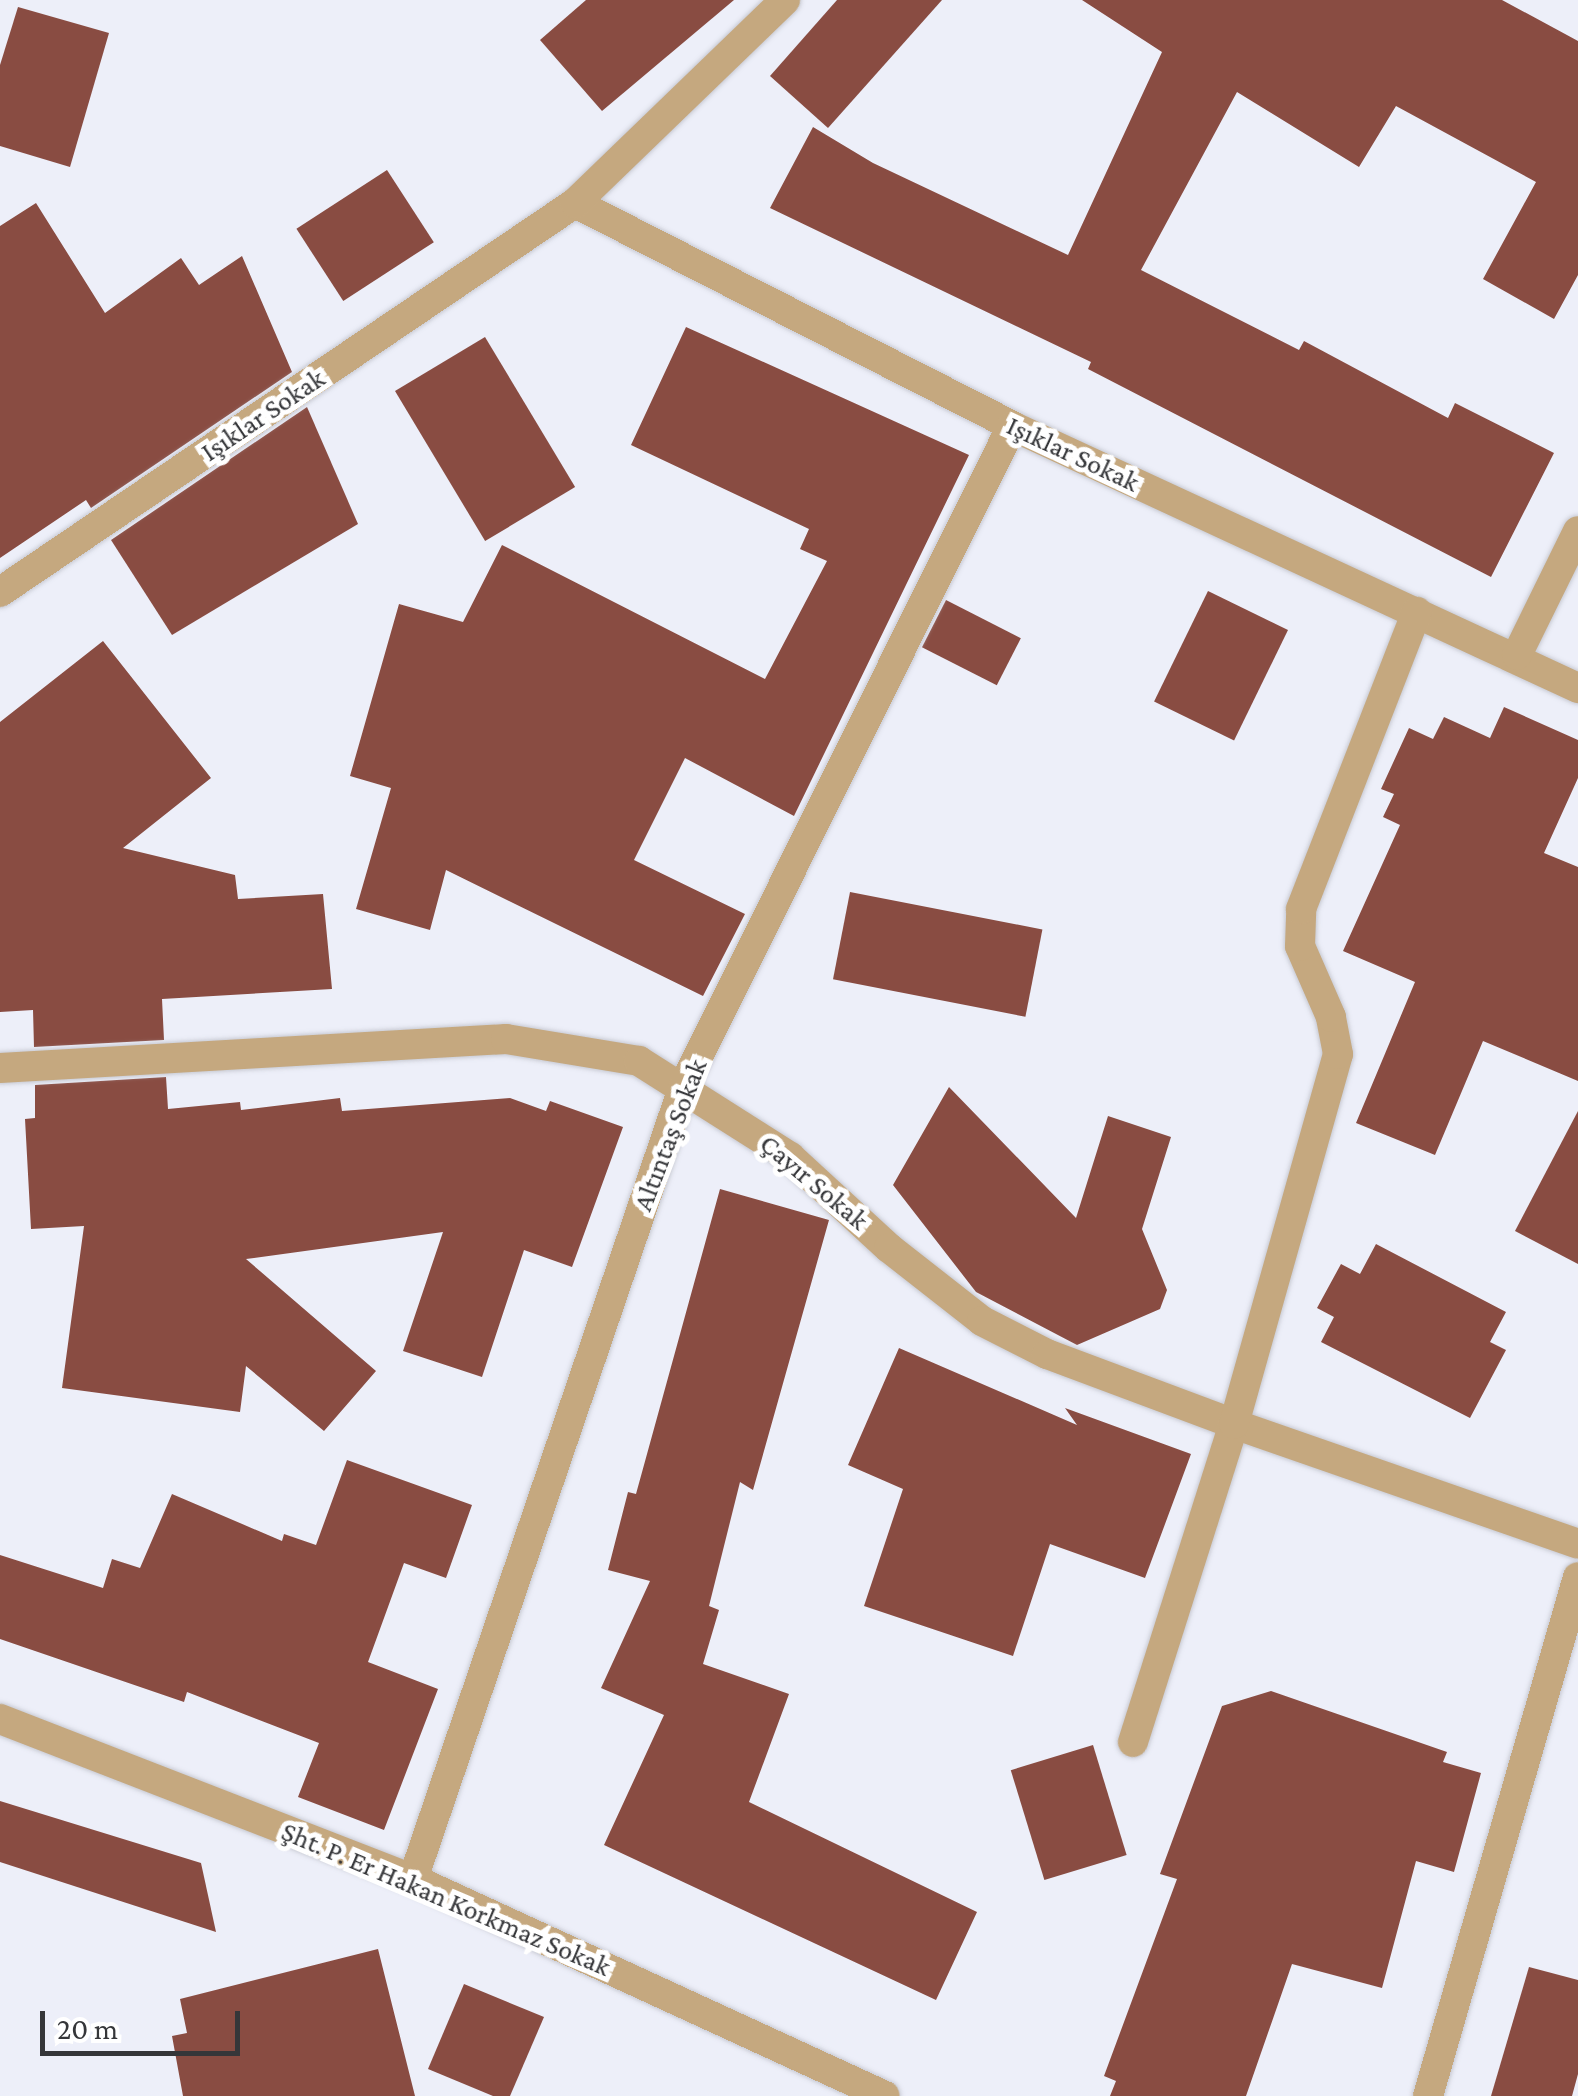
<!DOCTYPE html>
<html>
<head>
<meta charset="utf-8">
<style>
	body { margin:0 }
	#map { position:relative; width:1578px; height:2096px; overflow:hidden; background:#edeff9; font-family:"Crimson Pro",serif }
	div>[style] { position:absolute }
	.building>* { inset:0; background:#894c42; transform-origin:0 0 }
	.roads { filter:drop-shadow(0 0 2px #c8cad3) drop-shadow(0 0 2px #c8cad3) }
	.street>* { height:30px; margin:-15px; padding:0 15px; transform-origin:15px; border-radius:15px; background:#c5a87f }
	span { translate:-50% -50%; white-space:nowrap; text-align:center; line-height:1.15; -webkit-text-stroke:10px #fff; paint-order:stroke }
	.street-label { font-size:28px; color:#353639 }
	.scale { position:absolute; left:40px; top:2011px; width:200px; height:45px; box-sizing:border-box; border:5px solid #353639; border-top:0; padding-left:12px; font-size:30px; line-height:35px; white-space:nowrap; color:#353639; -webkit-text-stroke:8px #fff; paint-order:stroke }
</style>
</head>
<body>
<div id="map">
	<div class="building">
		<div style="clip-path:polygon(586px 0,734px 0,602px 111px,540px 40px)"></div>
		<div style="clip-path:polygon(837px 0,942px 0,828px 128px,770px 76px)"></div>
		<div style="clip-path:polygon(1082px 0,1502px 0,1578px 41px,1578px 275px,1554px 319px,1483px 279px,1536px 182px,1396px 106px,1359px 167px,1237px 92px,1141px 270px,1299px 350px,1304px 341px,1448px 418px,1455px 403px,1554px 453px,1491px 577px,1088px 369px,1091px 362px,770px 208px,813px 127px,873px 163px,1068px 255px,1162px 52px)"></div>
		<div style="clip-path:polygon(18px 7px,109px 33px,70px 167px,0 146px,0 65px)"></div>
		<div style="left:387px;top:170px;width:86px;height:108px;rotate:57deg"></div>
		<div style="clip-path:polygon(36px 203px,105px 313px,181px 258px,199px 285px,242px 256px,292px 372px,91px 508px,86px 500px,0 558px,0 226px)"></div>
		<div style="clip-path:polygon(686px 327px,969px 455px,794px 816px,685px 758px,634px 860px,745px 914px,703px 996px,446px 870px,430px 930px,356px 909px,391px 788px,350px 776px,399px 604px,463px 622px,502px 545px,765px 679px,827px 561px,800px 549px,809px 529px,631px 445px)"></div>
		<div style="left:485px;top:337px;width:175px;height:105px;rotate:59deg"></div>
		<div style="clip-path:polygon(307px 407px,358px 524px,172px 635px,111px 540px)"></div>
		<div style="left:1208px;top:591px;width:89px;height:123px;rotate:26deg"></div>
		<div style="left:946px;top:600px;width:84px;height:53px;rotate:27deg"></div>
		<div style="clip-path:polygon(103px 641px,211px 778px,123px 848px,235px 875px,238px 899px,323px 894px,332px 989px,162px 999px,164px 1040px,34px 1047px,33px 1010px,0 1012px,0 722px)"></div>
		<div style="clip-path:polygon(1504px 707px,1578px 740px,1578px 778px,1544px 853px,1578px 867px,1578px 1081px,1483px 1041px,1435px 1155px,1356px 1123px,1415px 982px,1343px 951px,1400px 825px,1383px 817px,1394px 794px,1381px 789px,1409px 728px,1433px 739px,1444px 717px,1490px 738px)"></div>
		<div style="left:850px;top:892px;width:196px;height:89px;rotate:11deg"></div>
		<div style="clip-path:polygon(166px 1077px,168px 1109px,240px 1102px,241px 1110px,340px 1098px,342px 1111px,510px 1098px,546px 1111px,550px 1101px,623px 1127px,572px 1267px,524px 1250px,482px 1377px,403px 1351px,443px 1232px,246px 1259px,376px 1371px,324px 1431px,246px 1366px,240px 1412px,62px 1388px,84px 1226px,31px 1229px,25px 1119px,35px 1118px,35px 1085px)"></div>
		<div style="clip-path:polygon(949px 1087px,1076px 1218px,1108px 1116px,1171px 1137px,1142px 1229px,1167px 1290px,1160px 1309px,1077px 1345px,976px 1292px,893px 1185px)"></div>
		<div style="clip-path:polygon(1578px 1111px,1578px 1264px,1515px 1231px)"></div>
		<div style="clip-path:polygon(720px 1189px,829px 1220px,753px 1490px,740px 1482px,709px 1606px,719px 1610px,703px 1664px,789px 1694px,749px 1802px,977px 1912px,936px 2000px,604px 1845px,664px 1715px,601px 1688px,650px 1581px,608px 1570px,628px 1492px,636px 1494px)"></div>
		<div style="clip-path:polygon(1376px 1244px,1506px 1312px,1490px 1342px,1506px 1350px,1470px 1418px,1321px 1342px,1334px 1317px,1317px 1308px,1341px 1264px,1360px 1274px)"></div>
		<div style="clip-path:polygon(899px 1348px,1077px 1425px,1065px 1408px,1191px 1454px,1145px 1578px,1050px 1544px,1013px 1656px,864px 1606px,903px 1489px,848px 1465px)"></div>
		<div style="clip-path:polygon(347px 1460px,472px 1505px,446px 1578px,404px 1563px,368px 1662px,438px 1689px,384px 1830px,298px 1797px,319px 1743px,187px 1692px,184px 1702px,0 1639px,0 1555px,103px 1588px,112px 1559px,140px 1568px,172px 1494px,282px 1541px,284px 1534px,316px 1545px)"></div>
		<div style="clip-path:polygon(1271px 1691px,1447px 1752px,1443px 1762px,1481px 1773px,1454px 1872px,1416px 1861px,1382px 1988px,1292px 1964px,1246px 2096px,1110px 2096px,1116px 2081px,1104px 2076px,1177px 1879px,1160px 1874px,1222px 1706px)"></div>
		<div style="left:1093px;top:1745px;width:115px;height:86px;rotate:73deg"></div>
		<div style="clip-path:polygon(0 1801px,201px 1863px,216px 1932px,0 1862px)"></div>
		<div style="clip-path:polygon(378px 1949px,415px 2096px,183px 2096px,172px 2036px,187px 2033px,180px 1999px)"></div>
		<div style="clip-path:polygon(1529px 1967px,1578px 1980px,1578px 2074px,1572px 2096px,1491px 2096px)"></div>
		<div style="clip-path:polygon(464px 1984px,544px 2017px,510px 2096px,493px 2096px,428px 2069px)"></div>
	</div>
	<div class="roads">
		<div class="street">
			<div style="left:575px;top:203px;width:491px;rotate:27deg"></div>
			<div style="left:1012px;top:426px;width:624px;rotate:24.84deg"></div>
			<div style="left:0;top:592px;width:694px;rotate:-34.08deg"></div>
			<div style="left:575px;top:203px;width:292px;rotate:-44deg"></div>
			<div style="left:1517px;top:655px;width:138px;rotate:-63.8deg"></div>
			<div style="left:0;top:1068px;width:507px;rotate:-3.28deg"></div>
			<div style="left:506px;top:1039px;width:135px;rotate:9.4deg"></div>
			<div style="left:639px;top:1061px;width:179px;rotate:32.4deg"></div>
			<div style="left:790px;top:1157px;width:134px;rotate:42.6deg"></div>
			<div style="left:889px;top:1248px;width:118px;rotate:38.1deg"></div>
			<div style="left:982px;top:1321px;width:73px;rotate:26.9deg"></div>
			<div style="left:1047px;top:1354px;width:200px;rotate:20.5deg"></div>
			<div style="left:1234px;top:1424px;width:364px;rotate:19.2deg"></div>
			<div style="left:0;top:1719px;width:443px;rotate:21.2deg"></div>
			<div style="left:413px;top:1879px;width:519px;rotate:24.69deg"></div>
			<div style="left:1133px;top:1742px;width:334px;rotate:-72.4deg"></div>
			<div style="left:1234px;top:1424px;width:384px;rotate:-74.3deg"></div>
			<div style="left:1338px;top:1054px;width:38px;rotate:-101deg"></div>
			<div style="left:1331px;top:1017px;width:77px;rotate:-113.6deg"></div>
			<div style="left:1300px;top:946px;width:37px;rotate:-88deg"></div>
			<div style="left:1301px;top:909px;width:319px;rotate:-68.7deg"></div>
			<div style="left:413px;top:1879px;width:839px;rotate:-71.15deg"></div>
			<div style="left:684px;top:1085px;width:736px;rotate:-63.54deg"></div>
			<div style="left:1428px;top:2096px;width:540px;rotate:-73.88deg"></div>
		</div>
	</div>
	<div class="street-label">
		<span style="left:263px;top:415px;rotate:-34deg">Işıklar Sokak</span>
		<span style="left:1073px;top:454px;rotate:25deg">Işıklar Sokak</span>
		<span style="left:670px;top:1135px;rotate:-69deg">Altıntaş Sokak</span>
		<span style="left:814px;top:1182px;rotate:40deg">Çayır Sokak</span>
		<span style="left:446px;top:1899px;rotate:23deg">Şht. P. Er Hakan Korkmaz Sokak</span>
	</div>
	<div class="scale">20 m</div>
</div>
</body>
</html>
